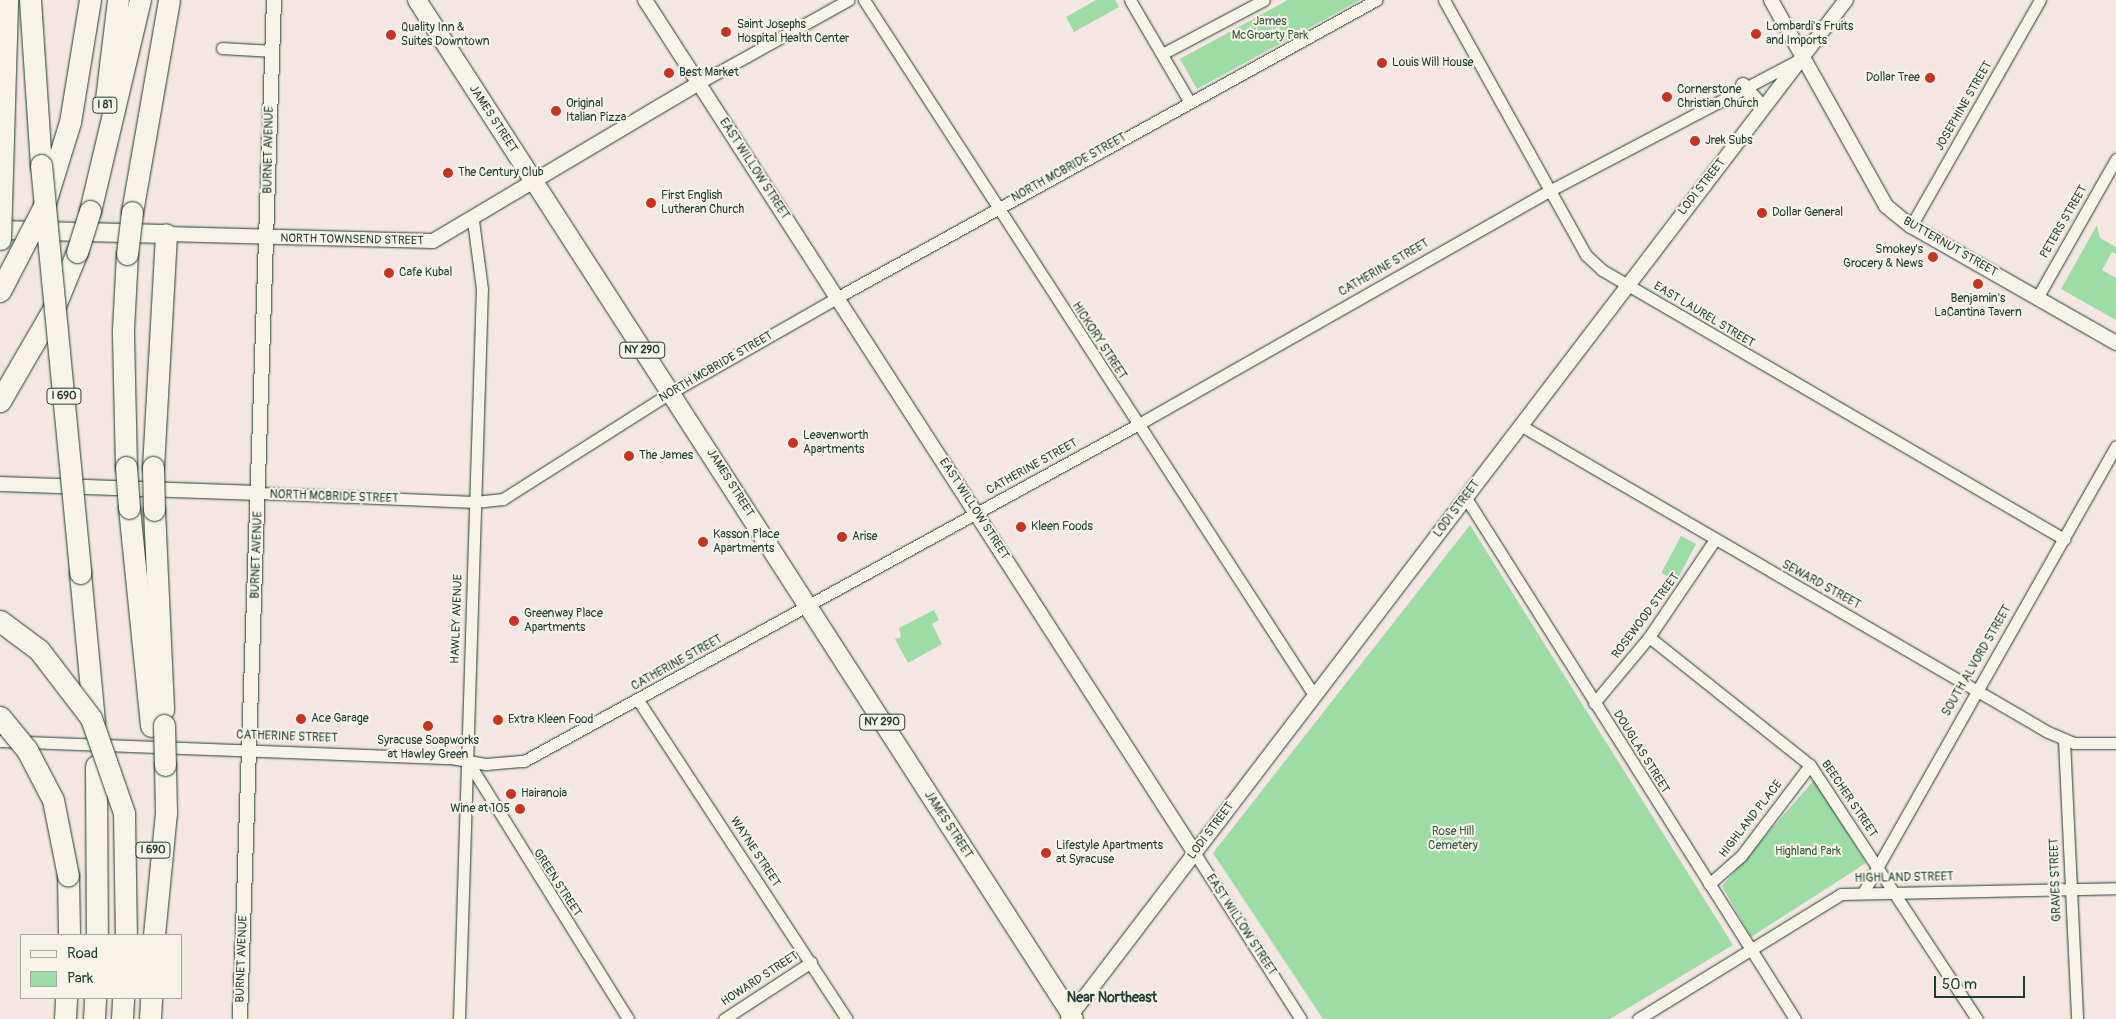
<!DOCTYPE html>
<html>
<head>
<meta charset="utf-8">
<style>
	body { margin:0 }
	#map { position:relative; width:2116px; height:1019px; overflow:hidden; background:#f4e6e2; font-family:Pangolin,sans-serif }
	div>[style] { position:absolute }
	.green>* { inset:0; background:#9edca5; transform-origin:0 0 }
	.roads { filter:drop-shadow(0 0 1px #1f3d34) drop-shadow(0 0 1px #1f3d34) }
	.minor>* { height:11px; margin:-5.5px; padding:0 5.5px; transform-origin:5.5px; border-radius:5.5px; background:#f7f3e8 }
	.tertiary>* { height:14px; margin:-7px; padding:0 7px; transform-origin:7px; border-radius:7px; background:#f7f3e8 }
	.primary>* { height:18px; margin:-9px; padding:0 9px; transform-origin:9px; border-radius:9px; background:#f7f3e8 }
	.motorway>* { height:21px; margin:-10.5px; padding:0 10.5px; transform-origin:10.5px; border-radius:10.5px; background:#f7f3e8 }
	.bridges { filter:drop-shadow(0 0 1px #1f3d34) drop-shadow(0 0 1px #1f3d34) }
	.motorway-bridge>* { height:21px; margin:-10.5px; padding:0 10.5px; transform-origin:10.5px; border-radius:10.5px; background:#f7f3e8 }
	.dots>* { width:14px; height:14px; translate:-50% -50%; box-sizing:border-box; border:2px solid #f7f3e8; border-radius:50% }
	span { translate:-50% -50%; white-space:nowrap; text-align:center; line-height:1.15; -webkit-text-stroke:4px #f7f3e8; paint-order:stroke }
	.shield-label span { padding:1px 4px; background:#f7f3e8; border:1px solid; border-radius:4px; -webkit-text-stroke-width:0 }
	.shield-label { font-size:11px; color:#1f3d34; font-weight:700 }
	.park-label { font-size:12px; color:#385d4b }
	.poi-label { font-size:12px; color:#1f3d34 }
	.left { translate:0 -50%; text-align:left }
	.right { translate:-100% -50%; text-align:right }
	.street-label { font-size:12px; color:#1f3d34 }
	.neighbourhood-label { font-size:14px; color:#1f3d34; font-weight:700 }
	.legend { position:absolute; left:20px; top:934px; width:162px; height:65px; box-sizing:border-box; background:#f7f3e8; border:1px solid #a1aaa0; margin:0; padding:6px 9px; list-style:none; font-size:15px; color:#1f3d34 }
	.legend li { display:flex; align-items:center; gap:10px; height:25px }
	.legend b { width:25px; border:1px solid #a1aaa0 }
	.scale { position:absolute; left:1934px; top:976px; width:91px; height:22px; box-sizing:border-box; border:2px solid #1f3d34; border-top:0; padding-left:6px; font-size:15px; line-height:18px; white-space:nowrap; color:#1f3d34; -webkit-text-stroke:4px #f7f3e8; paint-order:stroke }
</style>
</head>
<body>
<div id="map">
	<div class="green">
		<div style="clip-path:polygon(1096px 0,1115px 0,1119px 7px,1074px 32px,1066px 17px)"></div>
		<div style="clip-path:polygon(1288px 0,1360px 0,1197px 89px,1180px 59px)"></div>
		<div style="clip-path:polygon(2097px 225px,2100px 238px,2116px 247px,2116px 254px,2112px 252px,2102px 270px,2116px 278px,2116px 320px,2061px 289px)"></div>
		<div style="clip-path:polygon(1470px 525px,1733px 945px,1610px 1019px,1323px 1019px,1213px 853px)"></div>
		<div style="left:1681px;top:536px;width:17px;height:42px;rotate:28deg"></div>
		<div style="clip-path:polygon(934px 610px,939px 620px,932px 624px,942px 644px,908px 663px,895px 639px,901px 637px,899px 628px)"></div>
		<div style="clip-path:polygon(1814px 780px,1866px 863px,1751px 937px,1722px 886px)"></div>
	</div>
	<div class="roads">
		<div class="minor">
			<div style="left:864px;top:0;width:828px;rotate:57.08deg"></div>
			<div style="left:1130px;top:0;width:117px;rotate:59.7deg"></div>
			<div style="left:1444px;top:0;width:292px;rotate:60.9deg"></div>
			<div style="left:1586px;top:255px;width:22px;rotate:43deg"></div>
			<div style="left:1602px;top:270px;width:535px;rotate:30.21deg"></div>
			<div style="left:222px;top:48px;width:50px;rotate:3.4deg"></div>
			<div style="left:1162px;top:54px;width:115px;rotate:-27.9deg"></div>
			<div style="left:699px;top:83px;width:171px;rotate:-29.1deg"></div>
			<div style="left:1911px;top:226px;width:260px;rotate:-60.3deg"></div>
			<div style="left:2037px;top:298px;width:160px;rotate:-60.4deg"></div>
			<div style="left:1520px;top:425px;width:611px;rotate:30.18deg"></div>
			<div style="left:2048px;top:732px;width:28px;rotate:23deg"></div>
			<div style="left:2074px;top:743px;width:42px"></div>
			<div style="left:259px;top:493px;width:216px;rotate:2.4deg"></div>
			<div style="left:475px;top:502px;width:28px;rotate:-6deg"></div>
			<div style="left:503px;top:499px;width:198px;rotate:-32.4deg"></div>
			<div style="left:670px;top:393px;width:193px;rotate:-29.7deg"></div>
			<div style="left:838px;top:297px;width:615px;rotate:-28.9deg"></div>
			<div style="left:1466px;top:498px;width:616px;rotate:57.73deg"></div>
			<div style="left:1649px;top:637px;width:206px;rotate:38.5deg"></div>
			<div style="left:1810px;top:765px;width:304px;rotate:56.7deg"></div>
			<div style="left:638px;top:700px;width:381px;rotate:56.8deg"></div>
			<div style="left:1594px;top:703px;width:86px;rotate:-50.2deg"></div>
			<div style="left:1649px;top:637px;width:116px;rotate:-55.9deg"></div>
			<div style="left:2064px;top:740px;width:279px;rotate:87.3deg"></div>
			<div style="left:0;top:741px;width:451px;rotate:2.2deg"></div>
			<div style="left:451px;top:758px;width:36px;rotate:10deg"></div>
			<div style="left:486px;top:764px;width:38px;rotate:-5deg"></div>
			<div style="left:524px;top:761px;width:699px;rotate:-28.73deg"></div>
			<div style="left:1137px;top:425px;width:474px;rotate:-29.6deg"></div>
			<div style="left:1549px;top:191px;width:286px;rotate:-27.7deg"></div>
			<div style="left:467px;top:760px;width:305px;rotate:58.1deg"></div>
			<div style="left:1194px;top:852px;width:198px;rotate:57.4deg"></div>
			<div style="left:1709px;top:884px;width:43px;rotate:-41.2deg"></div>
			<div style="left:1741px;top:856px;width:114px;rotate:-52.8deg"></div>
			<div style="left:1864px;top:891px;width:511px;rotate:-60.48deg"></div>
			<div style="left:459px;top:1019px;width:730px;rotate:-88.2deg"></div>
			<div style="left:482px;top:289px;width:69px;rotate:-97.5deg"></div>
			<div style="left:724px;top:1019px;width:104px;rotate:-33.2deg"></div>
			<div style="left:1638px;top:1019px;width:238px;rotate:-31.6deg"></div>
			<div style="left:1841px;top:894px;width:275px;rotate:-1.2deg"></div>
		</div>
		<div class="tertiary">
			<div style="left:645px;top:0;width:1014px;rotate:57.2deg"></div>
			<div style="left:1771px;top:0;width:236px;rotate:60.8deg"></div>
			<div style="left:1886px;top:206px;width:32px;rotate:39deg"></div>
			<div style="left:1911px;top:226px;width:236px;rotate:29.7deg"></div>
			<div style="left:1743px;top:85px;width:30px;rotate:49deg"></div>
			<div style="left:166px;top:234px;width:267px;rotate:1.5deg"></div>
			<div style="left:433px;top:241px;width:309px;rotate:-30.7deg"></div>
			<div style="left:0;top:484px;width:259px;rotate:2deg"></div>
			<div style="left:240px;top:1019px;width:1020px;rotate:-88.09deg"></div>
			<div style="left:1068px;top:1019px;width:1282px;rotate:-52.64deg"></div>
		</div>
		<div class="primary">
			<div style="left:417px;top:0;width:1212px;rotate:57.19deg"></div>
			<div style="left:0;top:230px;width:166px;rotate:1.4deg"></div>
		</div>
		<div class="motorway">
			<div style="left:30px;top:0;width:165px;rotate:86.2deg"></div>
			<div style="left:106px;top:99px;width:100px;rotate:-83.1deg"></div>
			<div style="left:44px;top:206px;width:88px;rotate:-72.8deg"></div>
			<div style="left:70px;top:122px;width:124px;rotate:-80.7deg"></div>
			<div style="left:90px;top:211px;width:217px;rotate:-76.7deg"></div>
			<div style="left:132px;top:212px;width:215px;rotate:-80.1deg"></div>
			<div style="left:0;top:401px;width:108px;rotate:-59.9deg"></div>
			<div style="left:54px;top:308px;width:61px;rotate:-67.7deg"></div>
			<div style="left:126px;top:467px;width:137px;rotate:-91.3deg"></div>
			<div style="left:123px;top:330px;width:76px;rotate:-87deg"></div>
			<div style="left:153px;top:467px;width:233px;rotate:-86.8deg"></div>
			<div style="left:129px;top:508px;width:219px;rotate:84.2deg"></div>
			<div style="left:154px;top:510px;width:200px;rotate:87.4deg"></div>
			<div style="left:80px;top:573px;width:150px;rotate:84.6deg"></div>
			<div style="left:96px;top:766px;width:169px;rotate:89.7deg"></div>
			<div style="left:68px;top:876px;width:59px;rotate:89deg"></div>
			<div style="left:154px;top:935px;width:123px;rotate:-84.4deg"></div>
			<div style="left:166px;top:813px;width:48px;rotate:-91.2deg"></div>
			<div style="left:65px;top:1019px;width:21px;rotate:-87deg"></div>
			<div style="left:94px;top:1019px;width:21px;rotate:-87deg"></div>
			<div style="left:122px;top:1019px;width:21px;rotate:-87deg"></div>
			<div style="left:150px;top:1019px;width:21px;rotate:-87deg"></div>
		</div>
	</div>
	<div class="bridges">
		<div class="motorway-bridge">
			<div style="left:41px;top:165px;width:410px;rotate:84.5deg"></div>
			<div style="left:0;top:239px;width:239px;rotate:-88.3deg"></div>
			<div style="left:77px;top:252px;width:43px;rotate:-72.4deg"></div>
			<div style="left:127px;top:254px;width:42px;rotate:-83.2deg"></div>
			<div style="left:0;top:291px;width:96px;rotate:-62.6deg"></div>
			<div style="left:126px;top:467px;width:41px;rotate:85.8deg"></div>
			<div style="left:153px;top:467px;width:43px;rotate:88.7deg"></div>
			<div style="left:0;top:621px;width:49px;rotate:36.6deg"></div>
			<div style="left:39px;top:650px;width:86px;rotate:52.6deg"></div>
			<div style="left:91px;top:718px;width:101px;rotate:70.8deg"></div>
			<div style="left:124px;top:813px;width:122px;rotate:89.1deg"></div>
			<div style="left:0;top:717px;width:43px;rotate:50.7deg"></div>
			<div style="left:27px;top:750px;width:56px;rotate:62.5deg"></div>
			<div style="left:53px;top:800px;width:77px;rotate:78.8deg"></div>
			<div style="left:164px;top:725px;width:40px;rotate:88.6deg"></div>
		</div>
	</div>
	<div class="dots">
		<div style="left:726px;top:32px;background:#c8321e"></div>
		<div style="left:1756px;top:34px;background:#c8321e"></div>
		<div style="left:391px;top:35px;background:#c8321e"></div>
		<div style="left:1382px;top:63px;background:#c8321e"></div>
		<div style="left:669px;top:73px;background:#c8321e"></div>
		<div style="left:1930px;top:78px;background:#c8321e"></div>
		<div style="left:1667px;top:97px;background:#c8321e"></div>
		<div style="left:556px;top:111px;background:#c8321e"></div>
		<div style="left:1695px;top:141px;background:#c8321e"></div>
		<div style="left:448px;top:173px;background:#c8321e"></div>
		<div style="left:651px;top:203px;background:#c8321e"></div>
		<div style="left:1762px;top:213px;background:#c8321e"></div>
		<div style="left:1933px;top:257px;background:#c8321e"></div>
		<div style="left:389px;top:273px;background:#c8321e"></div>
		<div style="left:1978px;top:284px;background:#c8321e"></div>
		<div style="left:793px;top:443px;background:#c8321e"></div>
		<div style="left:629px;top:456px;background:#c8321e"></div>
		<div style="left:1021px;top:527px;background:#c8321e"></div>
		<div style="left:842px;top:537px;background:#c8321e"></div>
		<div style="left:703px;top:542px;background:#c8321e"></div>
		<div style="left:514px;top:621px;background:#c8321e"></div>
		<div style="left:301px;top:719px;background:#c8321e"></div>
		<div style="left:498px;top:720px;background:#c8321e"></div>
		<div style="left:428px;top:726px;background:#c8321e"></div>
		<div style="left:511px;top:794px;background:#c8321e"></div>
		<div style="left:520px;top:809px;background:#c8321e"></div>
		<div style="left:1046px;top:853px;background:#c8321e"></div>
	</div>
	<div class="shield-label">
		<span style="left:105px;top:105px">I 81</span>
		<span style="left:642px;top:350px">NY 290</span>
		<span style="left:64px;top:396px">I 690</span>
		<span style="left:882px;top:722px">NY 290</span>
		<span style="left:153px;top:850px">I 690</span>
	</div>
	<div class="park-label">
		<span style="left:1270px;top:29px">James<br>McGroarty Park</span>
		<span style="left:1453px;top:839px">Rose Hill<br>Cemetery</span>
		<span style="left:1808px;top:852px">Highland Park</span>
	</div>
	<div class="poi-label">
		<span class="left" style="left:737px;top:32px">Saint Josephs<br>Hospital Health Center</span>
		<span class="left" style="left:1766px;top:34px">Lombardi's Fruits<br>and Imports</span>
		<span class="left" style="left:401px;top:35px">Quality Inn &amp;<br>Suites Downtown</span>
		<span class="left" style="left:1392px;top:63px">Louis Will House</span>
		<span class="left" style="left:679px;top:73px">Best Market</span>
		<span class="right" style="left:1920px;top:78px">Dollar Tree</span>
		<span class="left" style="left:1677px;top:97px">Cornerstone<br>Christian Church</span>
		<span class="left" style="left:566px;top:111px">Original<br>Italian Pizza</span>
		<span class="left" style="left:1705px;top:141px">Jrek Subs</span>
		<span class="left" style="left:458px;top:173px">The Century Club</span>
		<span class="left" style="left:661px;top:203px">First English<br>Lutheran Church</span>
		<span class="left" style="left:1772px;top:213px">Dollar General</span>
		<span class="right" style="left:1923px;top:257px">Smokey's<br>Grocery &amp; News</span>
		<span class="left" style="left:399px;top:273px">Cafe Kubal</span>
		<span style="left:1978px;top:306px">Benjamin's<br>LaCantina Tavern</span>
		<span class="left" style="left:803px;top:443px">Leavenworth<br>Apartments</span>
		<span class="left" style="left:639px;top:456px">The James</span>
		<span class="left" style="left:1031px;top:527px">Kleen Foods</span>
		<span class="left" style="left:713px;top:542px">Kasson Place<br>Apartments</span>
		<span class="left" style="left:852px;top:537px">Arise</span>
		<span class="left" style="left:524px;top:621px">Greenway Place<br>Apartments</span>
		<span class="left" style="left:311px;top:719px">Ace Garage</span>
		<span class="left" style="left:508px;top:720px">Extra Kleen Food</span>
		<span style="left:428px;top:748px">Syracuse Soapworks<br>at Hawley Green</span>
		<span class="left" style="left:521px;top:794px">Hairanoia</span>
		<span class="right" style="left:510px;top:809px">Wine at 105</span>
		<span class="left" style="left:1056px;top:853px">Lifestyle Apartments<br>at Syracuse</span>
	</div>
	<div class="street-label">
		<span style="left:1964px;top:106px;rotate:-60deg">JOSEPHINE STREET</span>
		<span style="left:493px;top:119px;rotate:57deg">JAMES STREET</span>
		<span style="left:269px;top:150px;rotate:-89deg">BURNET AVENUE</span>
		<span style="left:1069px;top:168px;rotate:-29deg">NORTH MCBRIDE STREET</span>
		<span style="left:754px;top:169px;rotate:57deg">EAST WILLOW STREET</span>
		<span style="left:1702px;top:187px;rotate:-52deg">LODI STREET</span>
		<span style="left:2064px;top:222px;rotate:-60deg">PETERS STREET</span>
		<span style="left:352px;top:240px;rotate:1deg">NORTH TOWNSEND STREET</span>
		<span style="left:1950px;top:247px;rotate:30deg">BUTTERNUT STREET</span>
		<span style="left:1384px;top:268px;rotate:-30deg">CATHERINE STREET</span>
		<span style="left:1704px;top:315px;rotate:31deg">EAST LAUREL STREET</span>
		<span style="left:1099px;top:341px;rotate:57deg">HICKORY STREET</span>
		<span style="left:716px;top:367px;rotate:-30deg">NORTH MCBRIDE STREET</span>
		<span style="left:1032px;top:467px;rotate:-29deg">CATHERINE STREET</span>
		<span style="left:730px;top:483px;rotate:58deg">JAMES STREET</span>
		<span style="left:334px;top:497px;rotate:2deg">NORTH MCBRIDE STREET</span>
		<span style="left:974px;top:509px;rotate:57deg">EAST WILLOW STREET</span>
		<span style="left:1457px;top:509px;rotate:-53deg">LODI STREET</span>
		<span style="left:257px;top:555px;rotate:-88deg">BURNET AVENUE</span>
		<span style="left:1821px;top:585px;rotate:29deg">SEWARD STREET</span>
		<span style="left:1646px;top:616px;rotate:-53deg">ROSEWOOD STREET</span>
		<span style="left:457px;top:619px;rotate:-88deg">HAWLEY AVENUE</span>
		<span style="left:1977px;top:661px;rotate:-60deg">SOUTH ALVORD STREET</span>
		<span style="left:677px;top:663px;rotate:-29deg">CATHERINE STREET</span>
		<span style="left:287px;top:737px;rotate:2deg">CATHERINE STREET</span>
		<span style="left:1641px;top:752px;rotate:58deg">DOUGLAS STREET</span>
		<span style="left:1849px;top:799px;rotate:56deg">BEECHER STREET</span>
		<span style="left:1751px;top:819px;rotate:-52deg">HIGHLAND PLACE</span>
		<span style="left:948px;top:825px;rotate:57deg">JAMES STREET</span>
		<span style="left:1211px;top:831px;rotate:-53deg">LODI STREET</span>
		<span style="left:755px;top:852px;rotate:57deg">WAYNE STREET</span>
		<span style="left:1904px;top:878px;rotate:-1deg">HIGHLAND STREET</span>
		<span style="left:2056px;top:880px;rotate:-92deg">GRAVES STREET</span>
		<span style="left:557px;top:883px;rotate:57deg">GREEN STREET</span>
		<span style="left:1241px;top:925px;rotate:57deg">EAST WILLOW STREET</span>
		<span style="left:242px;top:959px;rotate:-88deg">BURNET AVENUE</span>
		<span style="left:760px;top:979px;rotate:-33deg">HOWARD STREET</span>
	</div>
	<div class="neighbourhood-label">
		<span style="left:1112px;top:998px">Near Northeast</span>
	</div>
	<ul class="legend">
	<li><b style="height:6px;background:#f7f3e8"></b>Road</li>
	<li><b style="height:14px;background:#9edca5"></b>Park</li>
	</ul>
	<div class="scale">50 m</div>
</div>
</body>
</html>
